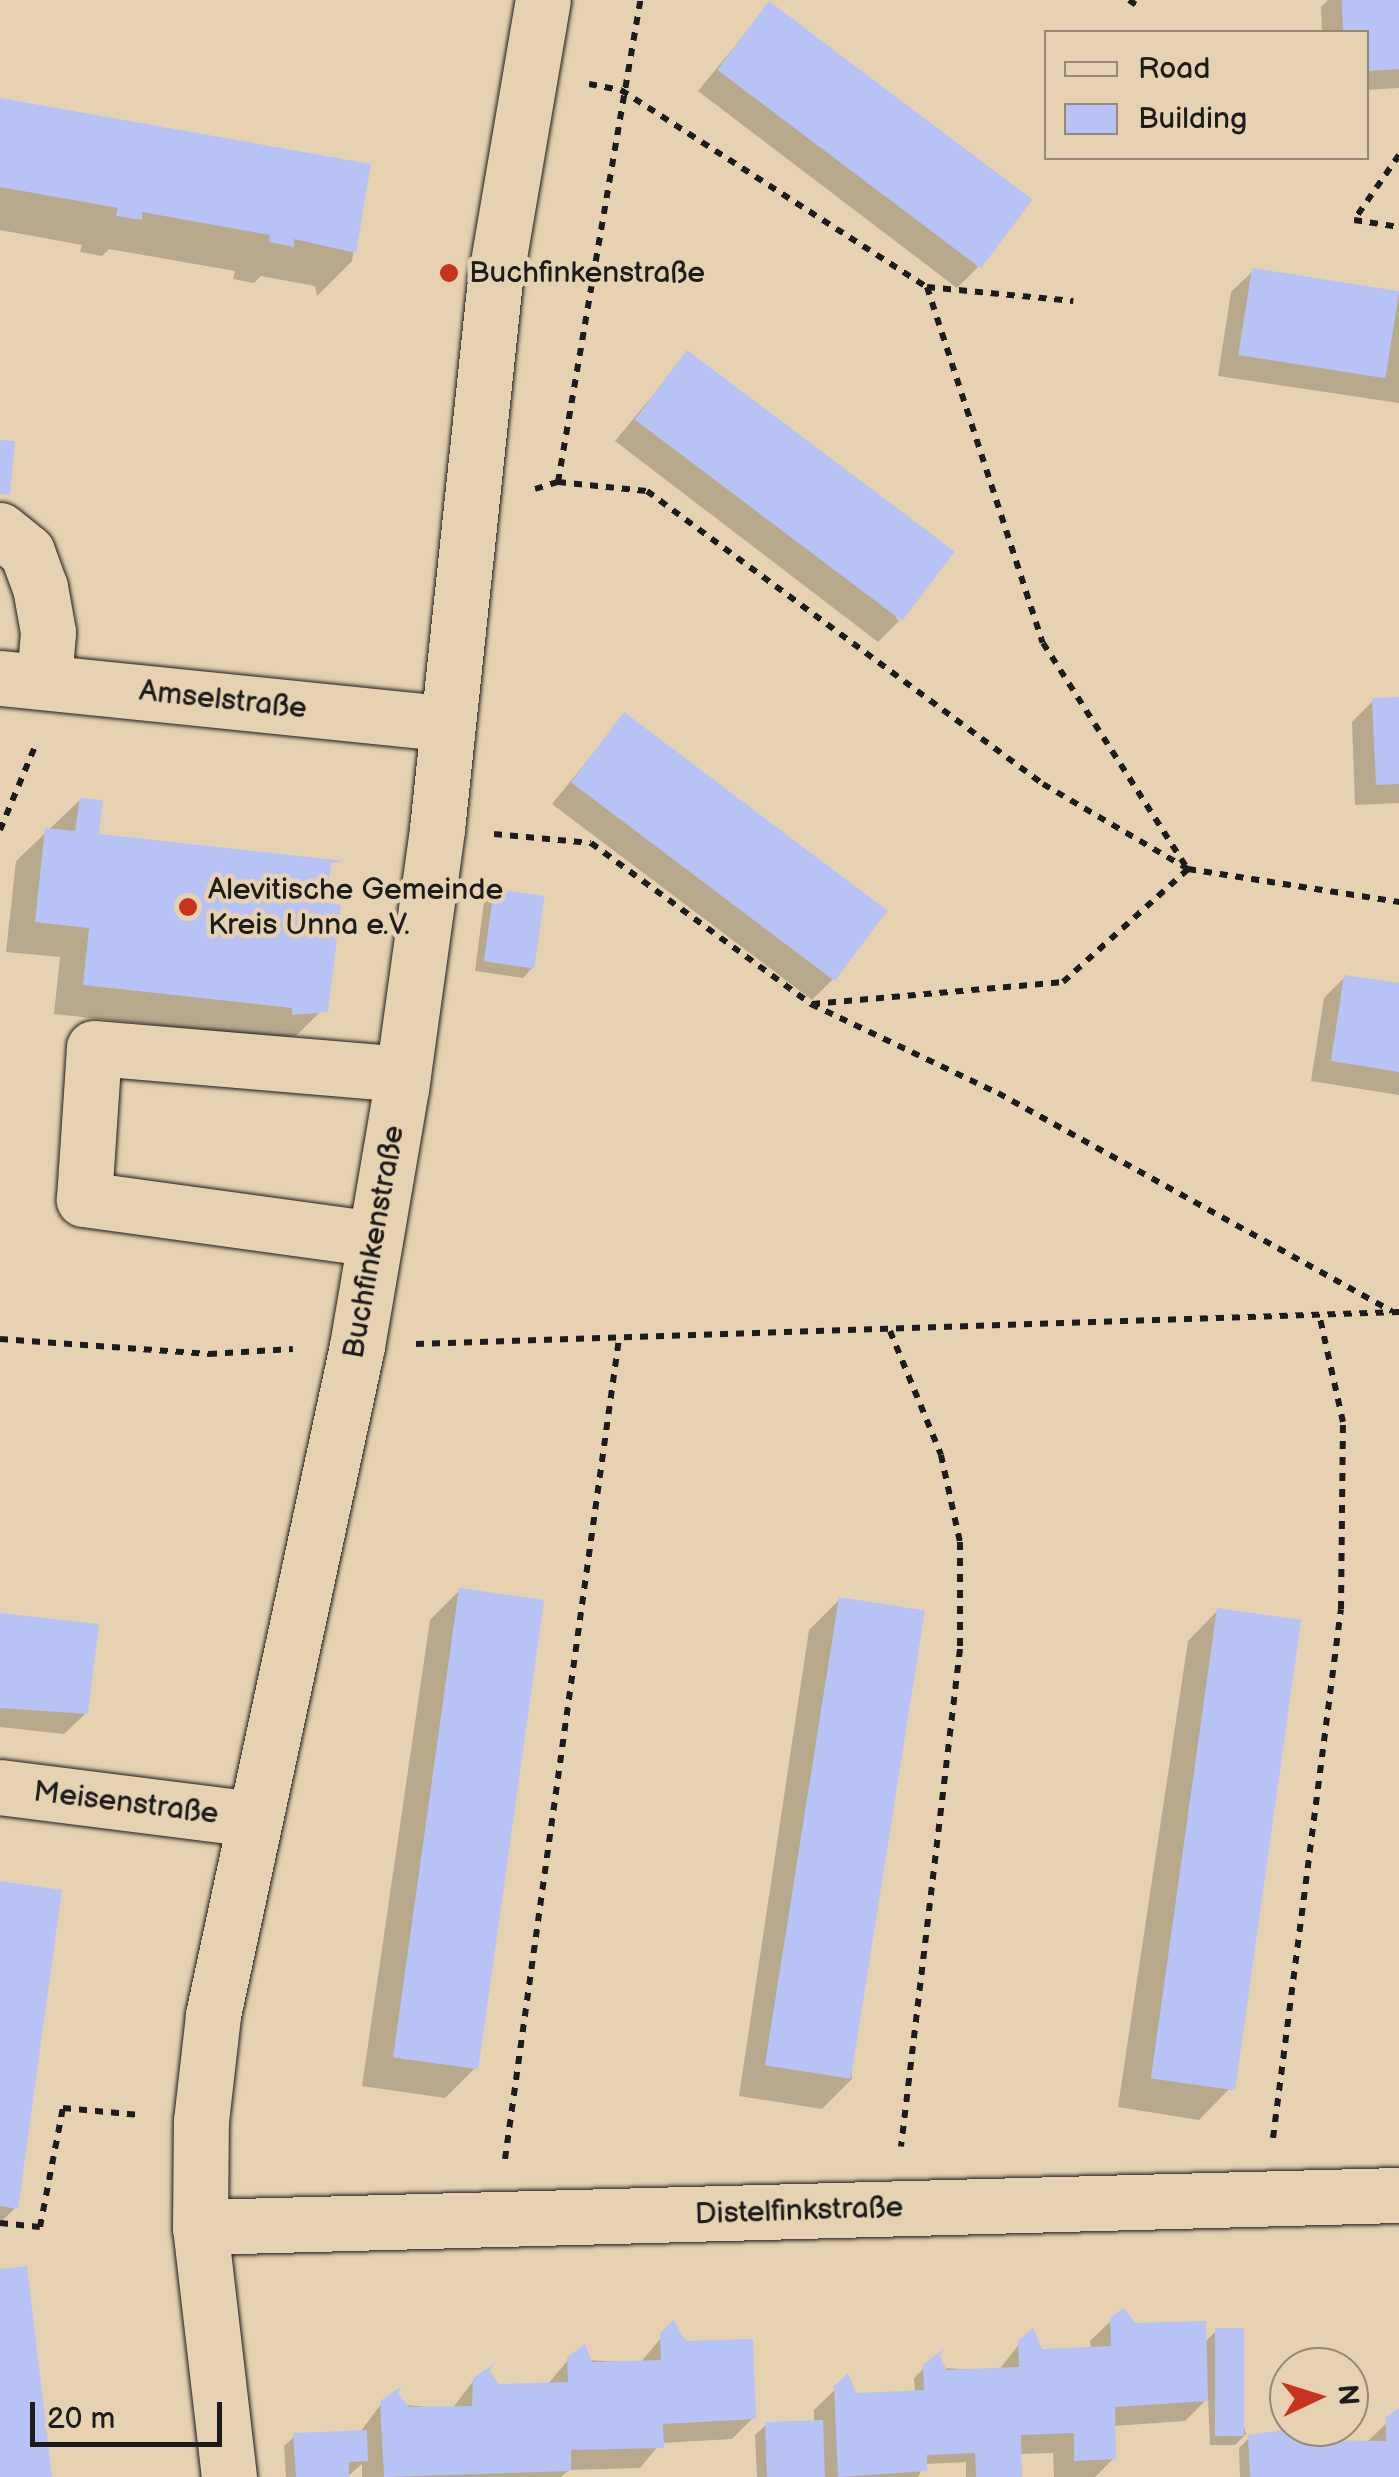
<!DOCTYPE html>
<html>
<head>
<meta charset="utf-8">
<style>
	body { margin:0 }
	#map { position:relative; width:1399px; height:2477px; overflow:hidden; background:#e6d2b0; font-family:"Balsamiq Sans",sans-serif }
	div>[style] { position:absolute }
	.shadow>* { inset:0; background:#0003 }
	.building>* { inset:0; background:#b7c3f4; transform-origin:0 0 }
	.path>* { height:6px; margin-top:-3px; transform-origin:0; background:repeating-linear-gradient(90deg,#1c1c1c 0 8px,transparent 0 16px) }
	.roads { filter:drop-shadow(0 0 2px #1c1c1c) drop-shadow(0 0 2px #1c1c1c) }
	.minor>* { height:55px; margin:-27.5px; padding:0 27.5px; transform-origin:27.5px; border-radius:27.5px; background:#e6d2b0 }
	.dots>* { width:28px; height:28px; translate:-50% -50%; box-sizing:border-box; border:5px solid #e6d2b0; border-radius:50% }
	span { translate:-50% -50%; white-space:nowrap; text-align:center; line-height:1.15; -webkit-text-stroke:9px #e6d2b0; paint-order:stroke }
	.poi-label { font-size:30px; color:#1c1c1c }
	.left { translate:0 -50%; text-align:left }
	.street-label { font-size:30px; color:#1c1c1c }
	.legend { position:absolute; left:1044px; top:30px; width:325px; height:130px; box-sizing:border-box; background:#e6d2b0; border:2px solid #958975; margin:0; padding:12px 18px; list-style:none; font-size:30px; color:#1c1c1c }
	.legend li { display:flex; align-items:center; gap:20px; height:50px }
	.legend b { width:50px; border:2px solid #958975 }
	.north { position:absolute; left:1269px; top:2347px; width:100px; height:100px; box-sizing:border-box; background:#e6d2b0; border:2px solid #958975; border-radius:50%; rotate:86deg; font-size:28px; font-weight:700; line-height:40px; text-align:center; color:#1c1c1c }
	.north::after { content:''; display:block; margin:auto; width:35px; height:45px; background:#c8321e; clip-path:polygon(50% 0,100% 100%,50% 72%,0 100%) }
	.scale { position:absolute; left:30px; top:2402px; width:192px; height:45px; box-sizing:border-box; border:5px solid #1c1c1c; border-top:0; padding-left:12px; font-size:30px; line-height:35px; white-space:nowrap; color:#1c1c1c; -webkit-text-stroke:8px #e6d2b0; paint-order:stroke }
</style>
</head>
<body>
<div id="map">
	<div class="shadow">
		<div style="clip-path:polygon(1328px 0,1399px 0,1399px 88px,1366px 90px,1366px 32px,1322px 32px,1321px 7px)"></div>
		<div style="clip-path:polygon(769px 5px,978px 267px,957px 288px,698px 91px)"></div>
		<div style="clip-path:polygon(0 101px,368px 166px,352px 261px,317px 296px,315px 286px,261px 276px,254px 283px,233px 279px,235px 271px,109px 249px,102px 256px,80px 252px,82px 245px,0 230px)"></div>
		<div style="clip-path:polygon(1253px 271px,1399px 293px,1399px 403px,1218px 376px,1231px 292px)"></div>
		<div style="clip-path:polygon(687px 354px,899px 621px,878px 642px,615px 441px)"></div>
		<div style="clip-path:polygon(1399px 699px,1399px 803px,1355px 805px,1352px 722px,1373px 701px)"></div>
		<div style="clip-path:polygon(624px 716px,833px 979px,812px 1000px,552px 804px)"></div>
		<div style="clip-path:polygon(80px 800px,96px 836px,326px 1006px,296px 1036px,278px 1038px,54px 1014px,60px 957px,6px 952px,16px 861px)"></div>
		<div style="clip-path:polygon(495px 891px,533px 967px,523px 978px,475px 971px,484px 902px)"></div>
		<div style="clip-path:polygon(1345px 977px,1399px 986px,1399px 1095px,1311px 1081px,1324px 998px)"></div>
		<div style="clip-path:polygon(460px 1590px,475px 2068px,445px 2098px,362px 2086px,430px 1620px)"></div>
		<div style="clip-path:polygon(839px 1600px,852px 2079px,822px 2109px,739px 2096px,809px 1630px)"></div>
		<div style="clip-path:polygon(1218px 1610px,1229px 2089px,1199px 2120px,1118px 2107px,1188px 1641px)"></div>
		<div style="clip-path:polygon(0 1616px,86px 1713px,64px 1734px,0 1727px)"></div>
		<div style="clip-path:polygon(0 1884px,15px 2208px,0 2223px)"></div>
		<div style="clip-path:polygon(1112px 2320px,1204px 2343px,1216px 2331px,1246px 2434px,1235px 2445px,1210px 2445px,1208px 2398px,1185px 2421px,1113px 2426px,1114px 2458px,1095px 2477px,1054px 2477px,1053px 2453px,1019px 2454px,1020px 2477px,966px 2477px,966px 2462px,925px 2464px,918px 2477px,757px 2477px,755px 2435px,766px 2425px,814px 2423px,814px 2410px,845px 2380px,854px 2395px,915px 2393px,914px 2378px,925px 2367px,998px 2371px,1020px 2343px,1041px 2352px,1091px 2350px,1090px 2341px)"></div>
		<div style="clip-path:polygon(672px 2325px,753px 2418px,732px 2439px,661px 2443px,640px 2468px,569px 2470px,561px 2477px,362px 2477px,362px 2464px,347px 2477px,286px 2477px,284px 2446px,295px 2436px,360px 2432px,382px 2403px,452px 2409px,474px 2380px,497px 2386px,547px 2385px,569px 2359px,640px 2363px)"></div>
		<div style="clip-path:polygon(1399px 2411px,1399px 2477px,1240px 2477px,1239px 2448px,1249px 2438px,1292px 2436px,1306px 2427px,1316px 2442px,1366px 2443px)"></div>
	</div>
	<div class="building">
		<div style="clip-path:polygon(1342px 0,1399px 0,1399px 69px,1366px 71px,1366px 32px,1343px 32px)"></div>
		<div style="left:769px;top:1px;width:330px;height:86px;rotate:37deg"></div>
		<div style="clip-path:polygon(0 98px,371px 164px,356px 253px,294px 239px,294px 247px,269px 242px,270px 235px,142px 212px,142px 220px,116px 216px,118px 208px,0 187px)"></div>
		<div style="left:1252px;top:268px;width:149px;height:88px;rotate:9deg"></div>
		<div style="left:687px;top:350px;width:335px;height:87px;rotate:37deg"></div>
		<div style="clip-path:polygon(0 440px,15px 441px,10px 495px,0 494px)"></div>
		<div style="clip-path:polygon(1399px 697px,1399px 784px,1376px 785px,1372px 698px)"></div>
		<div style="left:624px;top:712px;width:330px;height:88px;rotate:37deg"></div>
		<div style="clip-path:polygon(80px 798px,103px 800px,99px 834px,345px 861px,331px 863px,327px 903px,341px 905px,328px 1012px,292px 1015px,292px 1008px,83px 985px,89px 928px,35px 922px,45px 828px,75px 831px)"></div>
		<div style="left:494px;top:889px;width:51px;height:73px;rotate:8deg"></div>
		<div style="clip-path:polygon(1344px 975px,1399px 983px,1399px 1072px,1331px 1061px)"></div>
		<div style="left:459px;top:1588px;width:86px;height:474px;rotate:8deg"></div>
		<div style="left:839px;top:1597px;width:87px;height:474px;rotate:9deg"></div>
		<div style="left:1217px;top:1608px;width:85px;height:475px;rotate:8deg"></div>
		<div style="clip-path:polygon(0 1613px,99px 1624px,88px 1714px,0 1708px)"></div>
		<div style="clip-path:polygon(0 1881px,62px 1890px,18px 2209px,0 2206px)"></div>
		<div style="clip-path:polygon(27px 2266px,52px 2477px,0 2477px,0 2269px)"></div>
		<div style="clip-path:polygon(1124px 2308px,1135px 2323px,1206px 2321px,1208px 2401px,1115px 2407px,1116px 2459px,1074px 2461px,1074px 2433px,1021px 2435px,1022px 2477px,976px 2477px,975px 2453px,927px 2455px,927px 2471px,838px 2477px,834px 2386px,848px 2373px,856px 2393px,924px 2390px,923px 2365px,944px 2348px,940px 2356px,947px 2370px,1019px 2367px,1018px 2341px,1033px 2328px,1042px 2349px,1111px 2346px,1110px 2318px)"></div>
		<div style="clip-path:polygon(674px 2320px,685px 2341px,753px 2339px,756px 2419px,663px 2424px,664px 2448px,571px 2450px,571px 2471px,384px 2477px,380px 2401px,402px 2386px,398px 2393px,409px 2407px,472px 2406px,473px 2378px,495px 2363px,489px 2371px,499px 2384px,568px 2382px,567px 2357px,585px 2344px,592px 2362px,661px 2360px,660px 2333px)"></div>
		<div style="left:1215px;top:2328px;width:29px;height:108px"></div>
		<div style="clip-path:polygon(1399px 2408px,1399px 2477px,1250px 2477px,1248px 2435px,1309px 2427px,1317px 2440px,1386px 2441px,1386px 2417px)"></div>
		<div style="left:823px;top:2420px;width:57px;height:58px;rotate:88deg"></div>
		<div style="clip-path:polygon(367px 2430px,368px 2461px,349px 2462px,349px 2477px,296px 2477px,293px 2433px)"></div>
	</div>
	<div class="path">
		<div style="left:1129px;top:0;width:12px;rotate:35deg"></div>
		<div style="left:589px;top:84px;width:33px;rotate:11deg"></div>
		<div style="left:621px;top:90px;width:364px;rotate:32.8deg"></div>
		<div style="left:927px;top:287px;width:147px;rotate:5.5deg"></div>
		<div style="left:1399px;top:155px;width:79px;rotate:124.7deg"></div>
		<div style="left:1354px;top:220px;width:46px;rotate:8.8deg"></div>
		<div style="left:927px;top:287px;width:374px;rotate:72deg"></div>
		<div style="left:1043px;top:643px;width:264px;rotate:57.4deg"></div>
		<div style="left:558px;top:482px;width:489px;rotate:-80.3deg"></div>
		<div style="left:535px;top:489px;width:24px;rotate:-17deg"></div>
		<div style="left:558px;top:482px;width:89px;rotate:5.8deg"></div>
		<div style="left:647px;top:491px;width:493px;rotate:36.5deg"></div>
		<div style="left:1043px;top:784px;width:168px;rotate:30.4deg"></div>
		<div style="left:0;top:830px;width:93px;rotate:-67.3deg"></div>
		<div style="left:494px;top:834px;width:97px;rotate:5.3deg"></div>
		<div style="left:591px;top:843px;width:273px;rotate:36.2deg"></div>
		<div style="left:811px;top:1004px;width:207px;rotate:25.5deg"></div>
		<div style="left:998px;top:1093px;width:450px;rotate:29deg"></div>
		<div style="left:812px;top:1004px;width:252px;rotate:-5deg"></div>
		<div style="left:1063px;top:982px;width:169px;rotate:-42.1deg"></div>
		<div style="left:1188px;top:869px;width:214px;rotate:8.9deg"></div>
		<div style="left:890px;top:1331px;width:134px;rotate:67.6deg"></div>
		<div style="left:941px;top:1455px;width:89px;rotate:77.7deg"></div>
		<div style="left:960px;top:1542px;width:107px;rotate:90deg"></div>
		<div style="left:960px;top:1649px;width:501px;rotate:96.76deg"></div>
		<div style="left:0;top:1339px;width:210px;rotate:4.1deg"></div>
		<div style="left:209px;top:1354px;width:84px;rotate:-3.4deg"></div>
		<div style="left:416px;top:1344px;width:984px;rotate:-1.86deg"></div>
		<div style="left:1273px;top:2138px;width:533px;rotate:-82.68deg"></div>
		<div style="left:1341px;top:1609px;width:187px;rotate:-89.4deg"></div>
		<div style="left:1343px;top:1422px;width:111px;rotate:-102.5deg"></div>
		<div style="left:505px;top:2159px;width:828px;rotate:-82.09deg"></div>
		<div style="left:0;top:2223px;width:40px;rotate:5.7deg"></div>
		<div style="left:40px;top:2227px;width:121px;rotate:-79.1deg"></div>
		<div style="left:63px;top:2108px;width:77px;rotate:5.2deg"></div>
	</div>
	<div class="roads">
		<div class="minor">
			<div style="left:0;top:530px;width:35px;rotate:39deg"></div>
			<div style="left:27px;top:552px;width:37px;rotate:70deg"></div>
			<div style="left:40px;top:587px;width:46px;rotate:79.9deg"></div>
			<div style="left:48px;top:632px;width:50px;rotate:94.6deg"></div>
			<div style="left:0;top:678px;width:448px;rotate:5.8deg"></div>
			<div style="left:375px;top:1239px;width:294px;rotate:-172.2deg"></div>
			<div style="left:84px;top:1199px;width:151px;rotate:-86.2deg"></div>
			<div style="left:94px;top:1048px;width:310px;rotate:4.8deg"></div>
			<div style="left:0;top:1787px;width:255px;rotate:7.2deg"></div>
			<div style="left:200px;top:2227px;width:1199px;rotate:-1.53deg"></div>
			<div style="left:229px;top:2477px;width:252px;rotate:-96.6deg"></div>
			<div style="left:200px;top:2227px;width:106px;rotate:-89.5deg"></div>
			<div style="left:201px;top:2121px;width:107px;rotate:-83.5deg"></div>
			<div style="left:213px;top:2015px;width:684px;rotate:-77.85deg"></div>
			<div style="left:357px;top:1346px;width:261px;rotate:-80.3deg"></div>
			<div style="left:401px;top:1089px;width:262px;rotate:-82.1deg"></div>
			<div style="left:437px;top:829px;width:552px;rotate:-83.97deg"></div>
			<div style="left:495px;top:280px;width:284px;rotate:-80.3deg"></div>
		</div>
	</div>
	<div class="dots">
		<div style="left:449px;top:273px;background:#c8321e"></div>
		<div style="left:188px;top:907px;background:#c8321e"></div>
	</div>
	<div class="poi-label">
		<span class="left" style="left:469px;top:273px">Buchfinkenstraße</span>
		<span class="left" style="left:208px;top:907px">Alevitische Gemeinde<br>Kreis Unna e.V.</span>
	</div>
	<div class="street-label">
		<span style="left:223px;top:700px;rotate:6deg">Amselstraße</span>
		<span style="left:374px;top:1242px;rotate:-80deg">Buchfinkenstraße</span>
		<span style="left:126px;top:1803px;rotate:7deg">Meisenstraße</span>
		<span style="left:799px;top:2211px;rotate:-2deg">Distelfinkstraße</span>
	</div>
	<ul class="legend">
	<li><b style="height:12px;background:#e6d2b0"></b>Road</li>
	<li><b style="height:28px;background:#b7c3f4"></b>Building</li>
	</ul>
	<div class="north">N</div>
	<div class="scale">20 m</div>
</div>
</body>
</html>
